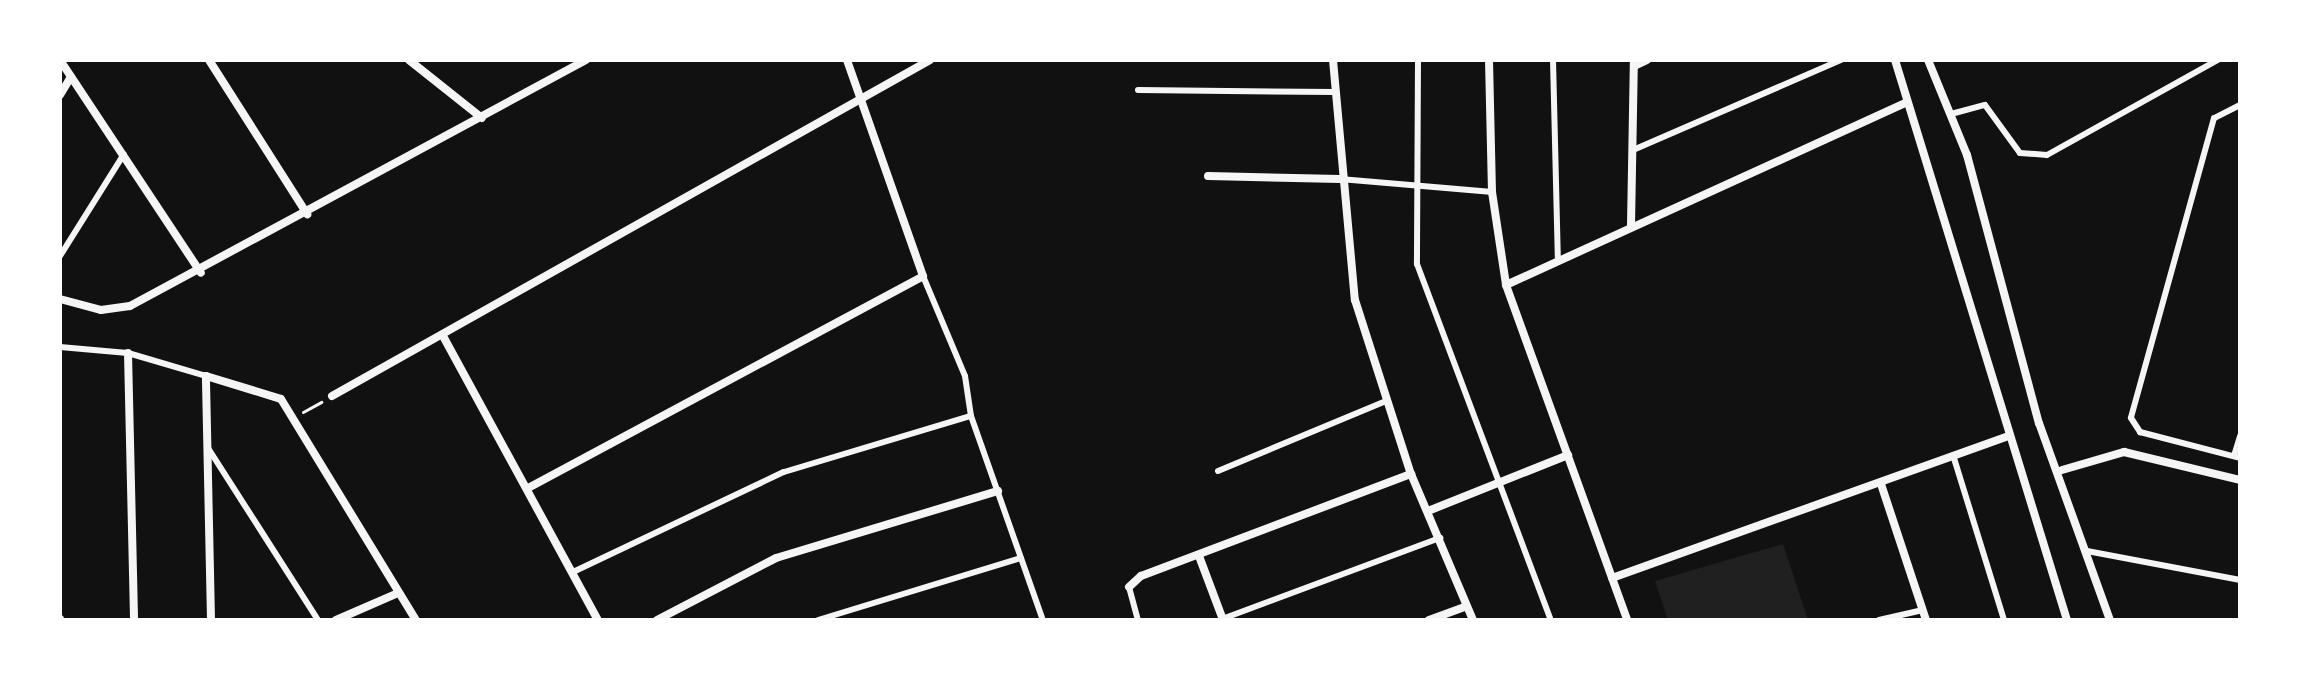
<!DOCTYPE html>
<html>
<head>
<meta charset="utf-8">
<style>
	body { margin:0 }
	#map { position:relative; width:2300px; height:680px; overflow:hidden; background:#111; font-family:"Roboto Condensed",sans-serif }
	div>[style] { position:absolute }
	.green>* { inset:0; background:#202020 }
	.path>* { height:3px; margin:-1.5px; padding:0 1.5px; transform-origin:1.5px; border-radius:1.5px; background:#f5f5f5 }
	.service>* { height:6px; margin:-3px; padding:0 3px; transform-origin:3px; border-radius:3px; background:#f5f5f5 }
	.minor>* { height:8px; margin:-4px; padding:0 4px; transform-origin:4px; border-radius:4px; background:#f5f5f5 }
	span { translate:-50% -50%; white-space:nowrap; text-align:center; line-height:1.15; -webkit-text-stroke:8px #fff; paint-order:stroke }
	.frame { position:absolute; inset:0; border:62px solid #fff; pointer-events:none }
</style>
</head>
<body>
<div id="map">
	<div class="green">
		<div style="clip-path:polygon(1783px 544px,1808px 620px,1668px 620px,1655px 581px)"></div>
	</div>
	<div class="path">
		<div style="left:303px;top:412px;width:21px;rotate:-29deg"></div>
	</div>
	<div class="service">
		<div style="left:1418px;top:60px;width:204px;rotate:90.3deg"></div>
		<div style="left:1417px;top:264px;width:380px;rotate:69.4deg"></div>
		<div style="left:1553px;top:60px;width:198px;rotate:88.6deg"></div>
		<div style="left:1138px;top:90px;width:197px;rotate:0.6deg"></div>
		<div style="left:2240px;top:105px;width:29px;rotate:153deg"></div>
		<div style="left:2214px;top:118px;width:311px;rotate:105.5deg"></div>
		<div style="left:2131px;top:418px;width:17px;rotate:57deg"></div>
		<div style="left:2140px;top:432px;width:103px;rotate:14.6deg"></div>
		<div style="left:1951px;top:114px;width:35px;rotate:-15deg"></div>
		<div style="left:1985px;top:105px;width:59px;rotate:53.9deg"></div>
		<div style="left:2020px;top:153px;width:27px;rotate:4deg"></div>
		<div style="left:2047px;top:155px;width:196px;rotate:-29.1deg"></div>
		<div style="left:1633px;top:150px;width:227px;rotate:-23.4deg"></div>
		<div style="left:1340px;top:179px;width:153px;rotate:4.9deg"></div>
		<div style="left:60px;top:256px;width:120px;rotate:-57.9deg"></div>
		<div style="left:923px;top:276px;width:108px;rotate:67.2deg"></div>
		<div style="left:965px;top:376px;width:40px;rotate:81.5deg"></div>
		<div style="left:971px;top:416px;width:216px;rotate:70.6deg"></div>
		<div style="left:60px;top:347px;width:68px;rotate:5deg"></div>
		<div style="left:128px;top:353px;width:81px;rotate:16.4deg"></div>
		<div style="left:208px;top:448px;width:204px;rotate:57.4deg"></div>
		<div style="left:1953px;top:455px;width:173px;rotate:72.8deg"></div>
		<div style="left:2234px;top:456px;width:21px;rotate:-73deg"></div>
		<div style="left:1218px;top:471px;width:182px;rotate:-22.6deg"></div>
		<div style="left:2087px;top:551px;width:156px;rotate:10.7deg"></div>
		<div style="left:573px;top:572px;width:233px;rotate:-25.4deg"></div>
		<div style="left:784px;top:472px;width:195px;rotate:-16.7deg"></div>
		<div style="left:1129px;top:587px;width:34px;rotate:75deg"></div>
		<div style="left:1222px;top:619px;width:233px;rotate:-20.4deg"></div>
		<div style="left:818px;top:620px;width:212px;rotate:-17deg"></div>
		<div style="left:1879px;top:620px;width:45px;rotate:-12.8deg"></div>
	</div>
	<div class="minor">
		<div style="left:60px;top:60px;width:255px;rotate:56.5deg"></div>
		<div style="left:209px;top:60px;width:183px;rotate:57.5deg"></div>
		<div style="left:409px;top:60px;width:93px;rotate:38.5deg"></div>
		<div style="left:1333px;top:60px;width:241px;rotate:84.8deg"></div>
		<div style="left:1355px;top:300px;width:183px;rotate:72.2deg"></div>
		<div style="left:1411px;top:474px;width:159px;rotate:67deg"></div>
		<div style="left:1489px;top:60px;width:132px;rotate:88.7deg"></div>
		<div style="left:1492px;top:192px;width:94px;rotate:81.4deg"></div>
		<div style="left:1506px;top:285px;width:356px;rotate:70.1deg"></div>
		<div style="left:1895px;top:60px;width:586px;rotate:72.93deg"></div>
		<div style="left:1928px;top:60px;width:103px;rotate:67.7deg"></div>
		<div style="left:1967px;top:155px;width:278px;rotate:75deg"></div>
		<div style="left:2039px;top:423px;width:209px;rotate:70.2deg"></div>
		<div style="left:1634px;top:66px;width:14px;rotate:-25deg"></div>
		<div style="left:60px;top:95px;width:21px;rotate:-59deg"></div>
		<div style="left:1208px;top:176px;width:132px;rotate:1.3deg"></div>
		<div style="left:1631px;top:226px;width:166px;rotate:-89deg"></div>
		<div style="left:1506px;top:285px;width:439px;rotate:-24.5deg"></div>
		<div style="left:60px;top:299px;width:42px;rotate:15deg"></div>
		<div style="left:101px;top:310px;width:29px;rotate:-8deg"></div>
		<div style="left:130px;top:306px;width:518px;rotate:-28.35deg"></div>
		<div style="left:443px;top:336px;width:324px;rotate:61.4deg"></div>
		<div style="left:128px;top:353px;width:267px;rotate:88.7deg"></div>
		<div style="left:332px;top:396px;width:686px;rotate:-29.33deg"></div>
		<div style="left:2062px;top:470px;width:65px;rotate:-16.2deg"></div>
		<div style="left:2124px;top:452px;width:119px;rotate:13.6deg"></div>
		<div style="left:1881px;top:484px;width:143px;rotate:71.7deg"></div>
		<div style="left:530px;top:487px;width:446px;rotate:-28.2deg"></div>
		<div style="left:923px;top:276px;width:229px;rotate:-109.4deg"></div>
		<div style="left:1428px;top:511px;width:151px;rotate:-21.8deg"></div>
		<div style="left:1199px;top:556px;width:68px;rotate:69.4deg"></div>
		<div style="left:1612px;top:578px;width:422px;rotate:-19.7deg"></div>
		<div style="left:1129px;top:587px;width:16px;rotate:-43deg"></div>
		<div style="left:1141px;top:576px;width:289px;rotate:-20.7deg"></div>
		<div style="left:60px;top:619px;width:1px;rotate:90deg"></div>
		<div style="left:211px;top:620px;width:244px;rotate:-91.2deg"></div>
		<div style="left:206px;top:376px;width:78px;rotate:17deg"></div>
		<div style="left:281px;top:399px;width:259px;rotate:58.6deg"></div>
		<div style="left:336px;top:620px;width:68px;rotate:-23.5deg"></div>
		<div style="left:657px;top:620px;width:134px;rotate:-27.5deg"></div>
		<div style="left:776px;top:558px;width:232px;rotate:-16.8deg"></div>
		<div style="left:1429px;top:620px;width:40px;rotate:-20.2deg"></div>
	</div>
	<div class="frame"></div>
</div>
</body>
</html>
